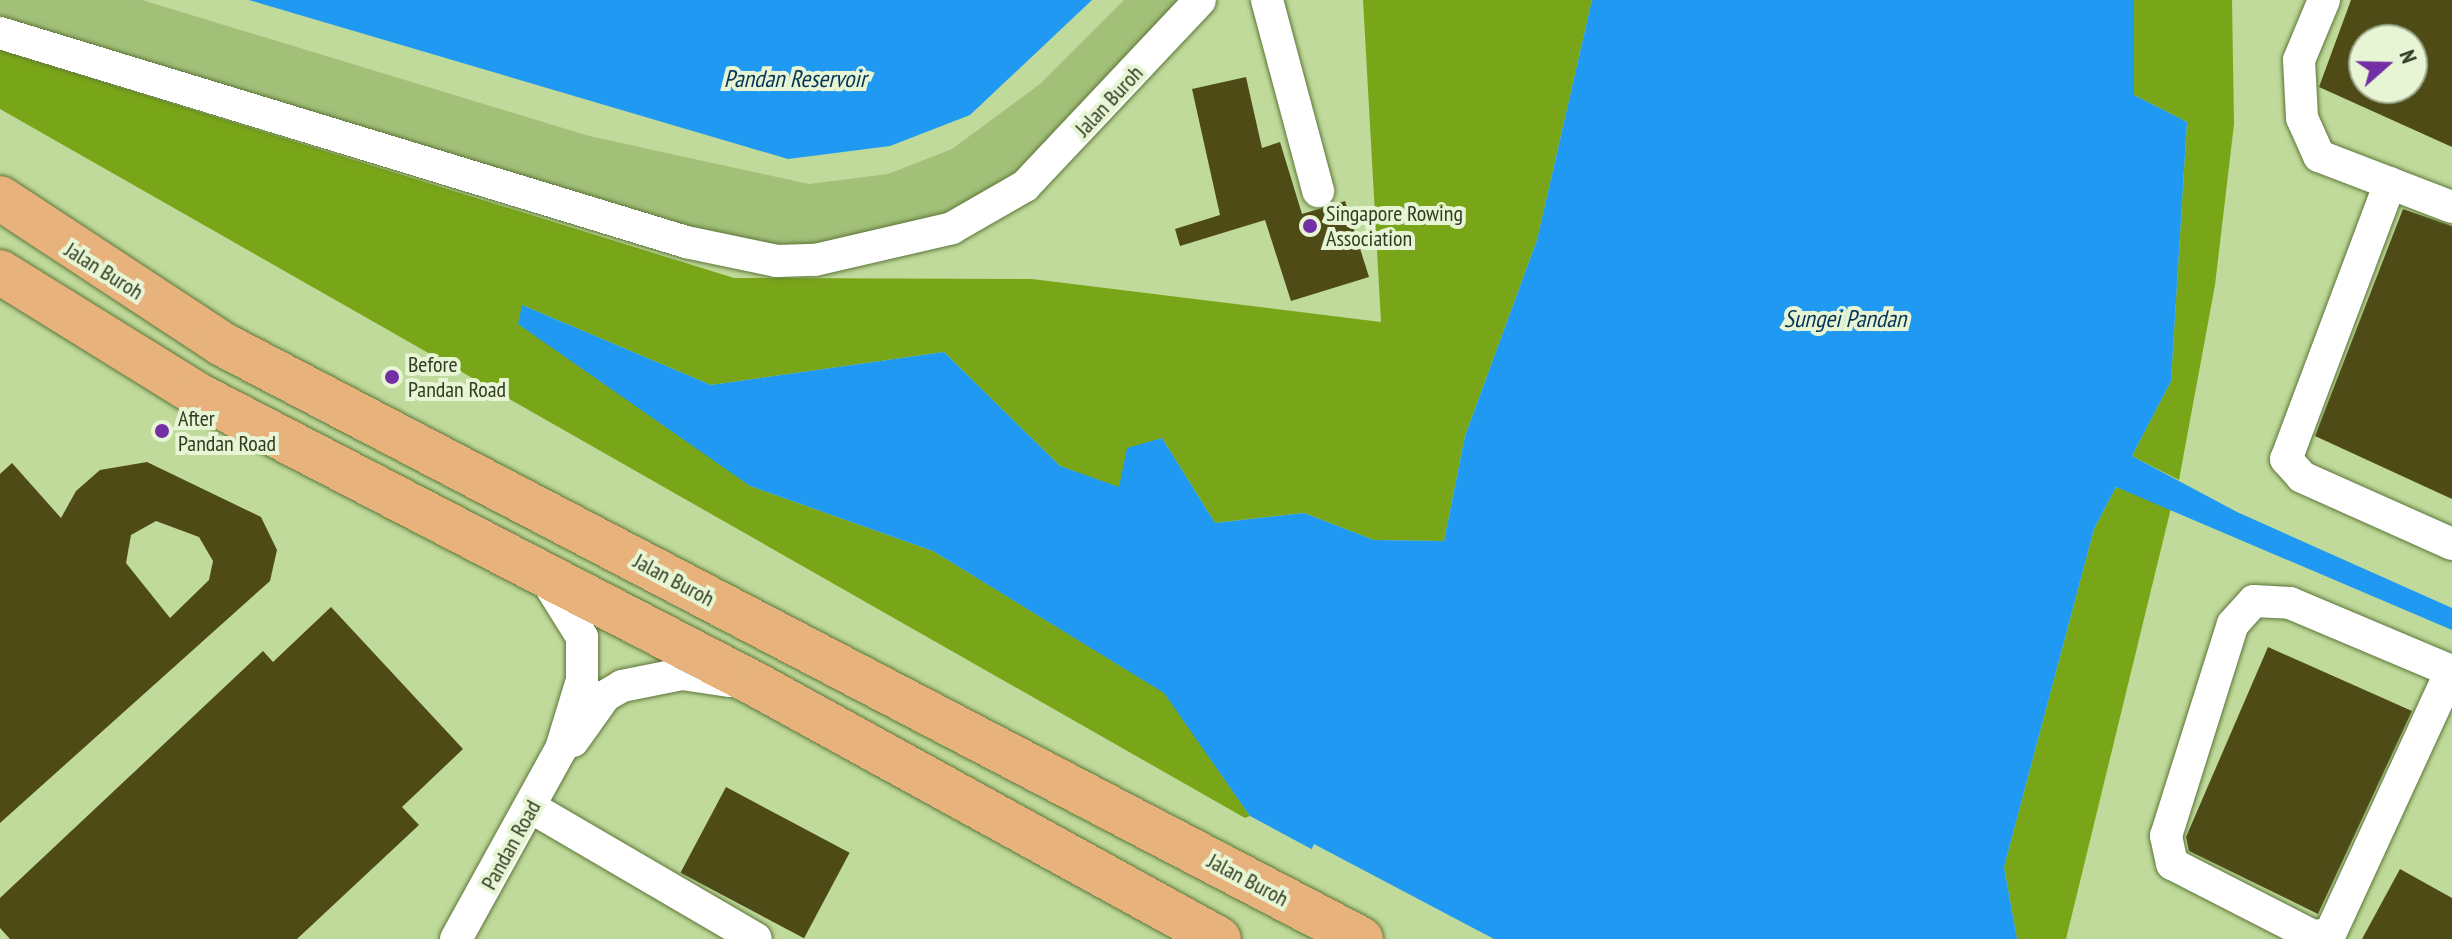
<!DOCTYPE html>
<html>
<head>
<meta charset="utf-8">
<style>
	body { margin:0 }
	#map { position:relative; width:2452px; height:939px; overflow:hidden; background:#bfda9a; font-family:"PT Sans Narrow",sans-serif }
	div>[style] { position:absolute }
	.green>* { inset:0; background:#a2c078 }
	.forest>* { inset:0; background:#79a618 }
	.water>* { inset:0; background:#1f99f2 }
	.pier>* { inset:0; background:#bfda9a }
	.building>* { inset:0; background:#4e4b17; transform-origin:0 0 }
	.roads { filter:drop-shadow(0 0 2px #5d7539) drop-shadow(0 0 2px #5d7539) }
	.minor>* { height:32px; margin:-16px; padding:0 16px; transform-origin:16px; border-radius:16px; background:#fff }
	.highway>* { height:44px; margin:-22px; padding:0 22px; transform-origin:22px; border-radius:22px; background:#e7b27b }
	.dots>* { width:22px; height:22px; translate:-50% -50%; box-sizing:border-box; border:4px solid #e7f5d5; border-radius:50% }
	span { translate:-50% -50%; white-space:nowrap; text-align:center; line-height:1.15; -webkit-text-stroke:8px #e7f5d5; paint-order:stroke }
	.street-label { font-size:22px; color:#303b21 }
	.poi-label { font-size:22px; color:#303b21 }
	.left { translate:0 -50%; text-align:left }
	.water-label { font-size:24px; color:#063558; font-style:italic }
	.north { position:absolute; left:2348px; top:24px; width:80px; height:80px; box-sizing:border-box; background:#e7f5d5; border:2px solid #9eab8d; border-radius:50%; rotate:70deg; font-size:22px; font-weight:700; line-height:32px; text-align:center; color:#303b21 }
	.north::after { content:''; display:block; margin:auto; width:28px; height:36px; background:#7330a5; clip-path:polygon(50% 0,100% 100%,50% 72%,0 100%) }
</style>
</head>
<body>
<div id="map">
	<div class="green">
		<div style="clip-path:polygon(0 0,142px 0,589px 136px,809px 184px,888px 174px,952px 149px,1040px 84px,1124px 0,1200px 0,1101px 113px,952px 228px,777px 261px,0 33px)"></div>
	</div>
	<div class="forest">
		<div style="clip-path:polygon(1363px 0,1592px 0,1537px 240px,1465px 436px,1444px 541px,1374px 540px,1304px 513px,1215px 523px,1162px 438px,1119px 488px,1060px 466px,944px 352px,711px 385px,522px 305px,750px 486px,933px 551px,1165px 693px,1250px 816px,1245px 818px,0 109px,0 50px,734px 278px,1032px 279px,1381px 322px)"></div>
		<div style="clip-path:polygon(2134px 0,2232px 0,2234px 124px,2215px 285px,2179px 480px,2132px 456px,2171px 381px,2187px 122px,2134px 95px)"></div>
		<div style="clip-path:polygon(2116px 487px,2171px 508px,2066px 939px,2017px 939px,2004px 867px,2094px 529px)"></div>
	</div>
	<div class="water">
		<div style="clip-path:polygon(249px 0,1092px 0,970px 115px,890px 146px,788px 159px)"></div>
		<div style="clip-path:polygon(1592px 0,2134px 0,2134px 95px,2187px 122px,2171px 381px,2132px 456px,2237px 512px,2452px 608px,2452px 630px,2116px 487px,2094px 529px,2004px 867px,2017px 939px,1357px 939px,1363px 933px,1345px 867px,1250px 816px,1164px 693px,933px 551px,750px 486px,518px 324px,522px 305px,711px 385px,944px 352px,1060px 466px,1119px 487px,1127px 448px,1162px 438px,1215px 523px,1304px 513px,1374px 540px,1444px 541px,1465px 436px,1537px 240px)"></div>
	</div>
	<div class="pier">
		<div style="clip-path:polygon(1314px 844px,1494px 939px,1353px 939px,1358px 932px,1341px 870px,1310px 853px)"></div>
	</div>
	<div class="building">
		<div style="clip-path:polygon(evenodd,2351px 0,2452px 0,2452px 147px,2319px 87px,2351px 0,2364px 40px,2412px 40px,2412px 88px,2364px 88px,2364px 40px)"></div>
		<div style="clip-path:polygon(1246px 77px,1262px 148px,1280px 142px,1302px 214px,1345px 201px,1369px 277px,1291px 301px,1265px 220px,1180px 246px,1175px 229px,1220px 215px,1192px 89px)"></div>
		<div style="clip-path:polygon(2403px 209px,2452px 226px,2452px 499px,2315px 436px)"></div>
		<div style="clip-path:polygon(evenodd,147px 462px,261px 517px,277px 550px,270px 581px,0 823px,0 474px,12px 463px,61px 518px,76px 491px,100px 470px,147px 462px,156px 521px,199px 537px,213px 561px,209px 580px,170px 618px,126px 563px,131px 535px,156px 521px)"></div>
		<div style="clip-path:polygon(331px 607px,463px 749px,402px 807px,419px 825px,297px 939px,10px 939px,0 928px,0 898px,263px 651px,273px 662px)"></div>
		<div style="clip-path:polygon(2268px 647px,2412px 711px,2318px 914px,2189px 851px,2186px 837px)"></div>
		<div style="left:726px;top:787px;width:140px;height:97px;rotate:28deg"></div>
		<div style="clip-path:polygon(2400px 869px,2452px 898px,2452px 939px,2362px 939px)"></div>
	</div>
	<div class="roads">
		<div class="minor">
			<div style="left:1267px;top:0;width:198px;rotate:75deg"></div>
			<div style="left:2324px;top:0;width:65px;rotate:112.6deg"></div>
			<div style="left:2299px;top:60px;width:58px;rotate:87deg"></div>
			<div style="left:2302px;top:118px;width:42px;rotate:65.9deg"></div>
			<div style="left:2319px;top:156px;width:142px;rotate:21deg"></div>
			<div style="left:0;top:33px;width:717px;rotate:16.94deg"></div>
			<div style="left:686px;top:242px;width:93px;rotate:11.8deg"></div>
			<div style="left:777px;top:261px;width:38px;rotate:-2deg"></div>
			<div style="left:815px;top:260px;width:141px;rotate:-13.1deg"></div>
			<div style="left:952px;top:228px;width:84px;rotate:-29.9deg"></div>
			<div style="left:1025px;top:186px;width:255px;rotate:-46.7deg"></div>
			<div style="left:2390px;top:183px;width:295px;rotate:110.6deg"></div>
			<div style="left:2286px;top:459px;width:24px;rotate:48deg"></div>
			<div style="left:2302px;top:477px;width:164px;rotate:24.1deg"></div>
			<div style="left:2451px;top:671px;width:289px;rotate:114.7deg"></div>
			<div style="left:2330px;top:934px;width:17px;rotate:173deg"></div>
			<div style="left:2313px;top:936px;width:158px;rotate:-152.9deg"></div>
			<div style="left:2172px;top:864px;width:29px;rotate:-102deg"></div>
			<div style="left:2166px;top:836px;width:222px;rotate:-72.5deg"></div>
			<div style="left:2233px;top:624px;width:31px;rotate:-48deg"></div>
			<div style="left:2254px;top:601px;width:36px;rotate:3deg"></div>
			<div style="left:2290px;top:603px;width:175px;rotate:22.9deg"></div>
			<div style="left:2451px;top:671px;width:1px"></div>
			<div style="left:573px;top:741px;width:55px;rotate:-54.6deg"></div>
			<div style="left:605px;top:696px;width:20px;rotate:-30deg"></div>
			<div style="left:622px;top:686px;width:61px;rotate:-11.3deg"></div>
			<div style="left:682px;top:674px;width:49px;rotate:8.3deg"></div>
			<div style="left:532px;top:808px;width:259px;rotate:30.3deg"></div>
			<div style="left:456px;top:939px;width:217px;rotate:-61.1deg"></div>
			<div style="left:561px;top:749px;width:72px;rotate:-73.1deg"></div>
			<div style="left:582px;top:680px;width:43px;rotate:-90deg"></div>
			<div style="left:582px;top:637px;width:66px;rotate:-122deg"></div>
		</div>
		<div class="highway">
			<div style="left:0;top:198px;width:266px;rotate:33.3deg"></div>
			<div style="left:222px;top:344px;width:1285px;rotate:27.58deg"></div>
			<div style="left:0;top:272px;width:233px;rotate:31.8deg"></div>
			<div style="left:198px;top:395px;width:630px;rotate:27.42deg"></div>
			<div style="left:757px;top:685px;width:527px;rotate:28.8deg"></div>
		</div>
	</div>
	<div class="dots">
		<div style="left:1310px;top:226px;background:#7330a5"></div>
		<div style="left:392px;top:377px;background:#7330a5"></div>
		<div style="left:162px;top:431px;background:#7330a5"></div>
	</div>
	<div class="street-label">
		<span style="left:1109px;top:101px;rotate:-47deg">Jalan Buroh</span>
		<span style="left:104px;top:271px;rotate:32deg">Jalan Buroh</span>
		<span style="left:674px;top:580px;rotate:28deg">Jalan Buroh</span>
		<span style="left:511px;top:845px;rotate:-61deg">Pandan Road</span>
		<span style="left:1248px;top:880px;rotate:28deg">Jalan Buroh</span>
	</div>
	<div class="poi-label">
		<span class="left" style="left:1326px;top:226px">Singapore Rowing<br>Association</span>
		<span class="left" style="left:408px;top:377px">Before<br>Pandan Road</span>
		<span class="left" style="left:178px;top:431px">After<br>Pandan Road</span>
	</div>
	<div class="water-label">
		<span style="left:795px;top:79px">Pandan Reservoir</span>
		<span style="left:1845px;top:319px">Sungei Pandan</span>
	</div>
	<div class="north">N</div>
</div>
</body>
</html>
